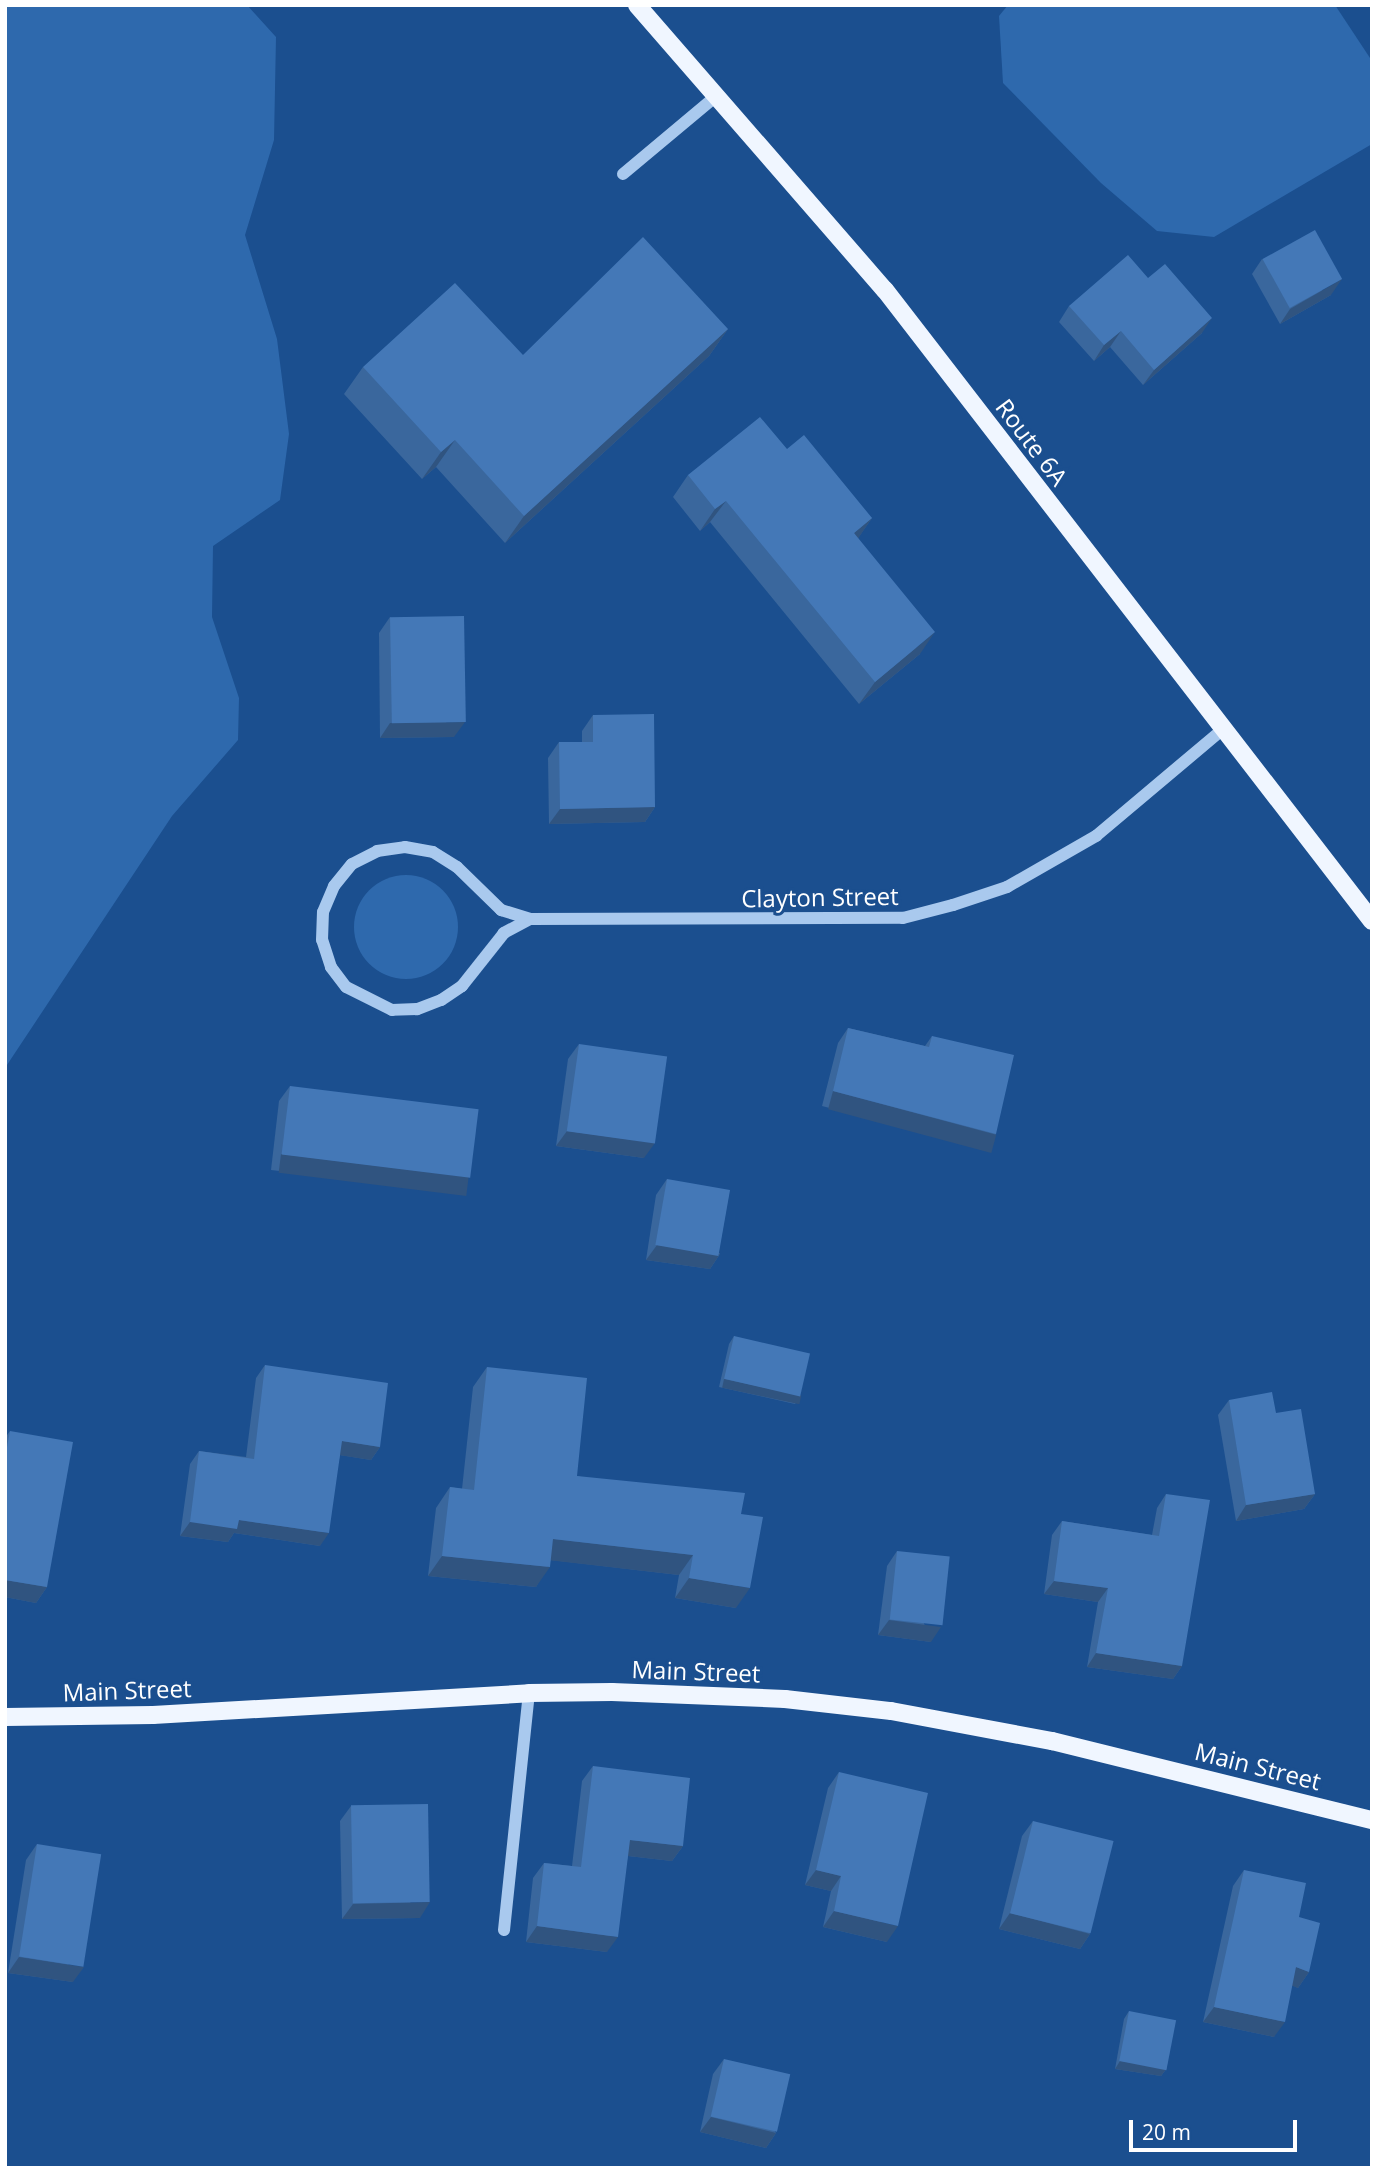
<!DOCTYPE html>
<html>
<head>
<meta charset="utf-8">
<style>
	body { margin:0 }
	#map { position:relative; width:1377px; height:2173px; overflow:hidden; background:#1b4f8f; font-family:"Open Sans",sans-serif }
	div>[style] { position:absolute }
	.green>* { inset:0; background:#2e69ad }
	.round { border-radius:50% }
	.minor>* { height:12px; margin:-6px; padding:0 6px; transform-origin:6px; border-radius:6px; background:#a9c9ee }
	.major>* { height:18px; margin:-9px; padding:0 9px; transform-origin:9px; border-radius:9px; background:#f0f6ff }
	.wall>* { inset:0; background:#3a679d }
	.shaded-wall>* { inset:0; background:#305480; transform-origin:0 0 }
	.building>* { inset:0; background:#4478b7; transform-origin:0 0 }
	span { translate:-50% -50%; white-space:nowrap; text-align:center; line-height:1.15; -webkit-text-stroke:6px #1b4f8f; paint-order:stroke }
	.street-label { font-size:24px; color:#fff }
	.frame { position:absolute; inset:0; border:7px solid #fff; pointer-events:none }
	.scale { position:absolute; left:1129px; top:2120px; width:168px; height:32px; box-sizing:border-box; border:4px solid #fff; border-top:0; padding-left:9px; font-size:21px; line-height:24px; white-space:nowrap; color:#fff; -webkit-text-stroke:5px #1b4f8f; paint-order:stroke }
</style>
</head>
<body>
<div id="map">
	<div class="green">
		<div style="clip-path:polygon(5px 5px,247px 5px,276px 37px,274px 140px,245px 235px,277px 339px,289px 434px,280px 500px,213px 546px,212px 617px,239px 698px,238px 740px,172px 816px,5px 1068px)"></div>
		<div style="clip-path:polygon(1008px 5px,1335px 5px,1372px 61px,1372px 144px,1214px 237px,1157px 231px,1101px 183px,1003px 83px,999px 16px)"></div>
		<div class="round" style="left:354px;top:875px;width:104px;height:104px"></div>
	</div>
	<div class="minor">
		<div style="left:623px;top:174px;width:119px;rotate:-39.9deg"></div>
		<div style="left:405px;top:847px;width:28px;rotate:10deg"></div>
		<div style="left:433px;top:852px;width:28px;rotate:32deg"></div>
		<div style="left:457px;top:867px;width:62px;rotate:44.3deg"></div>
		<div style="left:501px;top:910px;width:30px;rotate:17deg"></div>
		<div style="left:530px;top:919px;width:30px;rotate:152deg"></div>
		<div style="left:504px;top:933px;width:68px;rotate:128.4deg"></div>
		<div style="left:462px;top:986px;width:25px;rotate:146deg"></div>
		<div style="left:441px;top:1000px;width:26px;rotate:159deg"></div>
		<div style="left:417px;top:1009px;width:25px;rotate:178deg"></div>
		<div style="left:392px;top:1010px;width:51px;rotate:-153.4deg"></div>
		<div style="left:346px;top:987px;width:25px;rotate:-127deg"></div>
		<div style="left:331px;top:967px;width:28px;rotate:-108deg"></div>
		<div style="left:322px;top:940px;width:28px;rotate:-88deg"></div>
		<div style="left:323px;top:912px;width:28px;rotate:-67deg"></div>
		<div style="left:334px;top:886px;width:28px;rotate:-51deg"></div>
		<div style="left:352px;top:864px;width:28px;rotate:-27deg"></div>
		<div style="left:377px;top:851px;width:28px;rotate:-8deg"></div>
		<div style="left:530px;top:919px;width:373px;rotate:-0.2deg"></div>
		<div style="left:903px;top:918px;width:52px;rotate:-14.6deg"></div>
		<div style="left:953px;top:905px;width:57px;rotate:-18.4deg"></div>
		<div style="left:1007px;top:887px;width:103px;rotate:-29.8deg"></div>
		<div style="left:1096px;top:836px;width:165px;rotate:-40.1deg"></div>
		<div style="left:504px;top:1930px;width:238px;rotate:-84deg"></div>
	</div>
	<div class="major">
		<div style="left:637px;top:5px;width:378px;rotate:49deg"></div>
		<div style="left:885px;top:290px;width:797px;rotate:52.34deg"></div>
		<div style="left:5px;top:1717px;width:148px;rotate:-0.8deg"></div>
		<div style="left:153px;top:1715px;width:377px;rotate:-3.3deg"></div>
		<div style="left:529px;top:1693px;width:83px;rotate:-0.7deg"></div>
		<div style="left:612px;top:1692px;width:173px;rotate:2.3deg"></div>
		<div style="left:785px;top:1699px;width:107px;rotate:6.5deg"></div>
		<div style="left:891px;top:1711px;width:164px;rotate:10.6deg"></div>
		<div style="left:1052px;top:1741px;width:330px;rotate:13.9deg"></div>
	</div>
	<div class="wall">
		<div style="clip-path:polygon(1262px 259px,1331px 295px,1280px 324px,1252px 274px)"></div>
		<div style="clip-path:polygon(1148px 278px,1202px 333px,1143px 385px,1110px 347px,1094px 361px,1059px 322px,1069px 306px)"></div>
		<div style="clip-path:polygon(728px 329px,709px 356px,505px 543px,436px 467px,422px 479px,344px 394px,363px 367px,523px 355px)"></div>
		<div style="clip-path:polygon(787px 449px,872px 518px,858px 538px,920px 654px,859px 704px,710px 522px,700px 531px,673px 497px,688px 475px)"></div>
		<div style="clip-path:polygon(390px 617px,454px 737px,380px 738px,379px 633px)"></div>
		<div style="clip-path:polygon(593px 715px,655px 807px,645px 822px,549px 824px,548px 758px,559px 742px,582px 742px,582px 731px)"></div>
		<div style="clip-path:polygon(848px 1028px,925px 1046px,932px 1036px,996px 1134px,985px 1149px,822px 1106px,838px 1043px)"></div>
		<div style="clip-path:polygon(579px 1044px,644px 1158px,556px 1146px,568px 1059px)"></div>
		<div style="clip-path:polygon(290px 1086px,459px 1192px,271px 1170px,279px 1101px)"></div>
		<div style="clip-path:polygon(667px 1179px,720px 1254px,710px 1269px,646px 1260px,656px 1195px)"></div>
		<div style="clip-path:polygon(734px 1336px,801px 1396px,795px 1404px,719px 1387px,729px 1344px)"></div>
		<div style="clip-path:polygon(265px 1365px,380px 1447px,371px 1460px,340px 1455px,320px 1546px,234px 1533px,228px 1542px,180px 1536px,190px 1464px,199px 1451px,246px 1457px,256px 1378px)"></div>
		<div style="clip-path:polygon(487px 1367px,577px 1476px,741px 1514px,736px 1608px,675px 1598px,679px 1575px,551px 1560px,536px 1587px,428px 1576px,436px 1508px,450px 1487px,462px 1489px,473px 1387px)"></div>
		<div style="clip-path:polygon(1229px 1400px,1276px 1413px,1315px 1494px,1304px 1509px,1236px 1521px,1218px 1415px)"></div>
		<div style="clip-path:polygon(10px 1431px,47px 1587px,36px 1603px,5px 1597px,5px 1438px)"></div>
		<div style="clip-path:polygon(1166px 1494px,1182px 1666px,1173px 1679px,1087px 1667px,1098px 1602px,1044px 1594px,1052px 1535px,1062px 1521px,1152px 1535px,1157px 1508px)"></div>
		<div style="clip-path:polygon(897px 1551px,931px 1642px,878px 1635px,887px 1566px)"></div>
		<div style="clip-path:polygon(593px 1766px,683px 1846px,672px 1861px,628px 1856px,607px 1952px,526px 1942px,533px 1878px,544px 1863px,572px 1866px,582px 1781px)"></div>
		<div style="clip-path:polygon(839px 1772px,887px 1942px,823px 1927px,831px 1891px,805px 1885px,828px 1788px)"></div>
		<div style="clip-path:polygon(351px 1806px,420px 1918px,342px 1919px,340px 1821px)"></div>
		<div style="clip-path:polygon(1033px 1821px,1090px 1934px,1080px 1949px,999px 1929px,1022px 1836px)"></div>
		<div style="clip-path:polygon(37px 1844px,73px 1982px,8px 1973px,26px 1860px)"></div>
		<div style="clip-path:polygon(1244px 1870px,1309px 1972px,1298px 1988px,1292px 1985px,1274px 2037px,1203px 2022px,1233px 1886px)"></div>
		<div style="clip-path:polygon(1129px 2011px,1167px 2068px,1161px 2076px,1115px 2069px,1124px 2019px)"></div>
		<div style="clip-path:polygon(724px 2059px,776px 2133px,766px 2148px,700px 2132px,713px 2074px)"></div>
	</div>
	<div class="shaded-wall">
		<div style="clip-path:polygon(1342px 279px,1331px 295px,1280px 324px,1290px 309px)"></div>
		<div style="clip-path:polygon(1212px 318px,1202px 333px,1143px 385px,1154px 370px)"></div>
		<div style="clip-path:polygon(728px 329px,709px 356px,505px 543px,524px 516px)"></div>
		<div style="clip-path:polygon(1121px 331px,1110px 347px,1094px 361px,1104px 345px)"></div>
		<div style="clip-path:polygon(455px 440px,436px 467px,422px 479px,441px 452px)"></div>
		<div style="clip-path:polygon(726px 501px,710px 522px,700px 531px,715px 509px)"></div>
		<div style="clip-path:polygon(872px 518px,857px 540px,854px 533px)"></div>
		<div style="clip-path:polygon(935px 632px,920px 654px,859px 704px,875px 682px)"></div>
		<div style="clip-path:polygon(465px 722px,454px 737px,380px 738px,390px 723px)"></div>
		<div style="clip-path:polygon(655px 807px,645px 822px,549px 824px,560px 809px)"></div>
		<div style="left:833px;top:1091px;width:169px;height:19px;rotate:15deg"></div>
		<div style="clip-path:polygon(567px 1131px,655px 1143px,644px 1158px,556px 1146px)"></div>
		<div style="left:281px;top:1154px;width:189px;height:19px;rotate:7deg"></div>
		<div style="clip-path:polygon(657px 1245px,720px 1254px,710px 1269px,646px 1260px)"></div>
		<div style="left:724px;top:1379px;width:79px;height:9px;rotate:12deg"></div>
		<div style="clip-path:polygon(342px 1441px,380px 1447px,371px 1460px,332px 1454px)"></div>
		<div style="clip-path:polygon(1315px 1494px,1304px 1509px,1236px 1521px,1246px 1505px)"></div>
		<div style="clip-path:polygon(239px 1520px,329px 1533px,320px 1546px,234px 1533px,228px 1542px,180px 1536px,190px 1522px)"></div>
		<div style="clip-path:polygon(553px 1539px,693px 1555px,679px 1575px,539px 1559px)"></div>
		<div style="clip-path:polygon(442px 1556px,550px 1567px,536px 1587px,428px 1576px)"></div>
		<div style="clip-path:polygon(689px 1578px,750px 1588px,736px 1608px,675px 1598px)"></div>
		<div style="clip-path:polygon(5px 1580px,47px 1587px,36px 1603px,5px 1597px)"></div>
		<div style="clip-path:polygon(1054px 1581px,1108px 1588px,1098px 1602px,1044px 1594px)"></div>
		<div style="clip-path:polygon(889px 1620px,941px 1627px,931px 1642px,878px 1635px)"></div>
		<div style="clip-path:polygon(1096px 1653px,1182px 1666px,1173px 1679px,1087px 1667px)"></div>
		<div style="clip-path:polygon(630px 1840px,683px 1846px,672px 1861px,619px 1855px)"></div>
		<div style="clip-path:polygon(816px 1870px,841px 1876px,831px 1891px,805px 1885px)"></div>
		<div style="clip-path:polygon(430px 1902px,420px 1918px,342px 1919px,353px 1904px)"></div>
		<div style="clip-path:polygon(834px 1911px,898px 1926px,887px 1942px,823px 1927px)"></div>
		<div style="clip-path:polygon(1010px 1913px,1090px 1934px,1080px 1949px,999px 1929px)"></div>
		<div style="clip-path:polygon(537px 1926px,618px 1937px,607px 1952px,526px 1942px)"></div>
		<div style="clip-path:polygon(19px 1957px,84px 1967px,73px 1982px,8px 1973px)"></div>
		<div style="clip-path:polygon(1296px 1967px,1309px 1972px,1298px 1988px,1285px 1983px)"></div>
		<div style="clip-path:polygon(1214px 2007px,1285px 2022px,1274px 2037px,1203px 2022px)"></div>
		<div style="clip-path:polygon(1120px 2061px,1167px 2068px,1161px 2076px,1115px 2069px)"></div>
		<div style="clip-path:polygon(711px 2117px,776px 2133px,766px 2148px,700px 2132px)"></div>
	</div>
	<div class="building">
		<div style="left:1315px;top:230px;width:56px;height:60px;rotate:61deg"></div>
		<div style="clip-path:polygon(643px 237px,728px 329px,524px 516px,455px 440px,441px 452px,363px 367px,455px 283px,523px 355px)"></div>
		<div style="clip-path:polygon(1128px 255px,1148px 278px,1165px 264px,1212px 318px,1154px 370px,1121px 331px,1104px 345px,1069px 306px)"></div>
		<div style="clip-path:polygon(760px 417px,787px 449px,804px 435px,872px 518px,854px 533px,935px 632px,875px 682px,726px 501px,715px 509px,688px 475px)"></div>
		<div style="left:464px;top:616px;width:106px;height:74px;rotate:89deg"></div>
		<div style="clip-path:polygon(654px 714px,655px 807px,560px 809px,559px 742px,593px 742px,593px 715px)"></div>
		<div style="clip-path:polygon(848px 1028px,929px 1047px,932px 1036px,1014px 1055px,996px 1134px,833px 1091px)"></div>
		<div style="left:579px;top:1044px;width:89px;height:88px;rotate:8deg"></div>
		<div style="left:290px;top:1086px;width:190px;height:69px;rotate:7deg"></div>
		<div style="left:667px;top:1179px;width:64px;height:67px;rotate:10deg"></div>
		<div style="left:734px;top:1336px;width:78px;height:44px;rotate:13deg"></div>
		<div style="clip-path:polygon(265px 1365px,388px 1383px,380px 1447px,342px 1441px,329px 1533px,239px 1520px,237px 1529px,190px 1522px,199px 1451px,254px 1459px)"></div>
		<div style="clip-path:polygon(487px 1367px,587px 1378px,577px 1476px,745px 1493px,741px 1514px,763px 1517px,750px 1588px,689px 1578px,693px 1555px,553px 1539px,550px 1567px,442px 1556px,450px 1487px,474px 1490px)"></div>
		<div style="clip-path:polygon(1272px 1392px,1276px 1413px,1301px 1409px,1315px 1494px,1246px 1505px,1229px 1400px)"></div>
		<div style="clip-path:polygon(10px 1431px,73px 1442px,47px 1587px,5px 1580px,5px 1458px)"></div>
		<div style="clip-path:polygon(1166px 1494px,1210px 1500px,1182px 1666px,1096px 1653px,1108px 1588px,1054px 1581px,1062px 1521px,1159px 1536px)"></div>
		<div style="left:897px;top:1551px;width:53px;height:69px;rotate:6deg"></div>
		<div style="clip-path:polygon(593px 1766px,690px 1778px,683px 1846px,630px 1840px,618px 1937px,537px 1926px,544px 1863px,581px 1867px)"></div>
		<div style="clip-path:polygon(839px 1772px,928px 1793px,898px 1926px,834px 1911px,841px 1876px,816px 1870px)"></div>
		<div style="left:428px;top:1804px;width:98px;height:77px;rotate:89deg"></div>
		<div style="left:1033px;top:1821px;width:83px;height:95px;rotate:14deg"></div>
		<div style="left:37px;top:1844px;width:65px;height:114px;rotate:9deg"></div>
		<div style="clip-path:polygon(1244px 1870px,1306px 1883px,1299px 1917px,1320px 1923px,1309px 1972px,1296px 1967px,1285px 2022px,1214px 2007px)"></div>
		<div style="left:1129px;top:2011px;width:48px;height:51px;rotate:11deg"></div>
		<div style="left:724px;top:2059px;width:68px;height:59px;rotate:13deg"></div>
	</div>
	<div class="street-label">
		<span style="left:1032px;top:442px;rotate:53deg">Route 6A</span>
		<span style="left:820px;top:897px;rotate:-1deg">Clayton Street</span>
		<span style="left:696px;top:1671px;rotate:2deg">Main Street</span>
		<span style="left:127px;top:1690px;rotate:-2deg">Main Street</span>
		<span style="left:1258px;top:1766px;rotate:14deg">Main Street</span>
	</div>
	<div class="frame"></div>
	<div class="scale">20 m</div>
</div>
</body>
</html>
